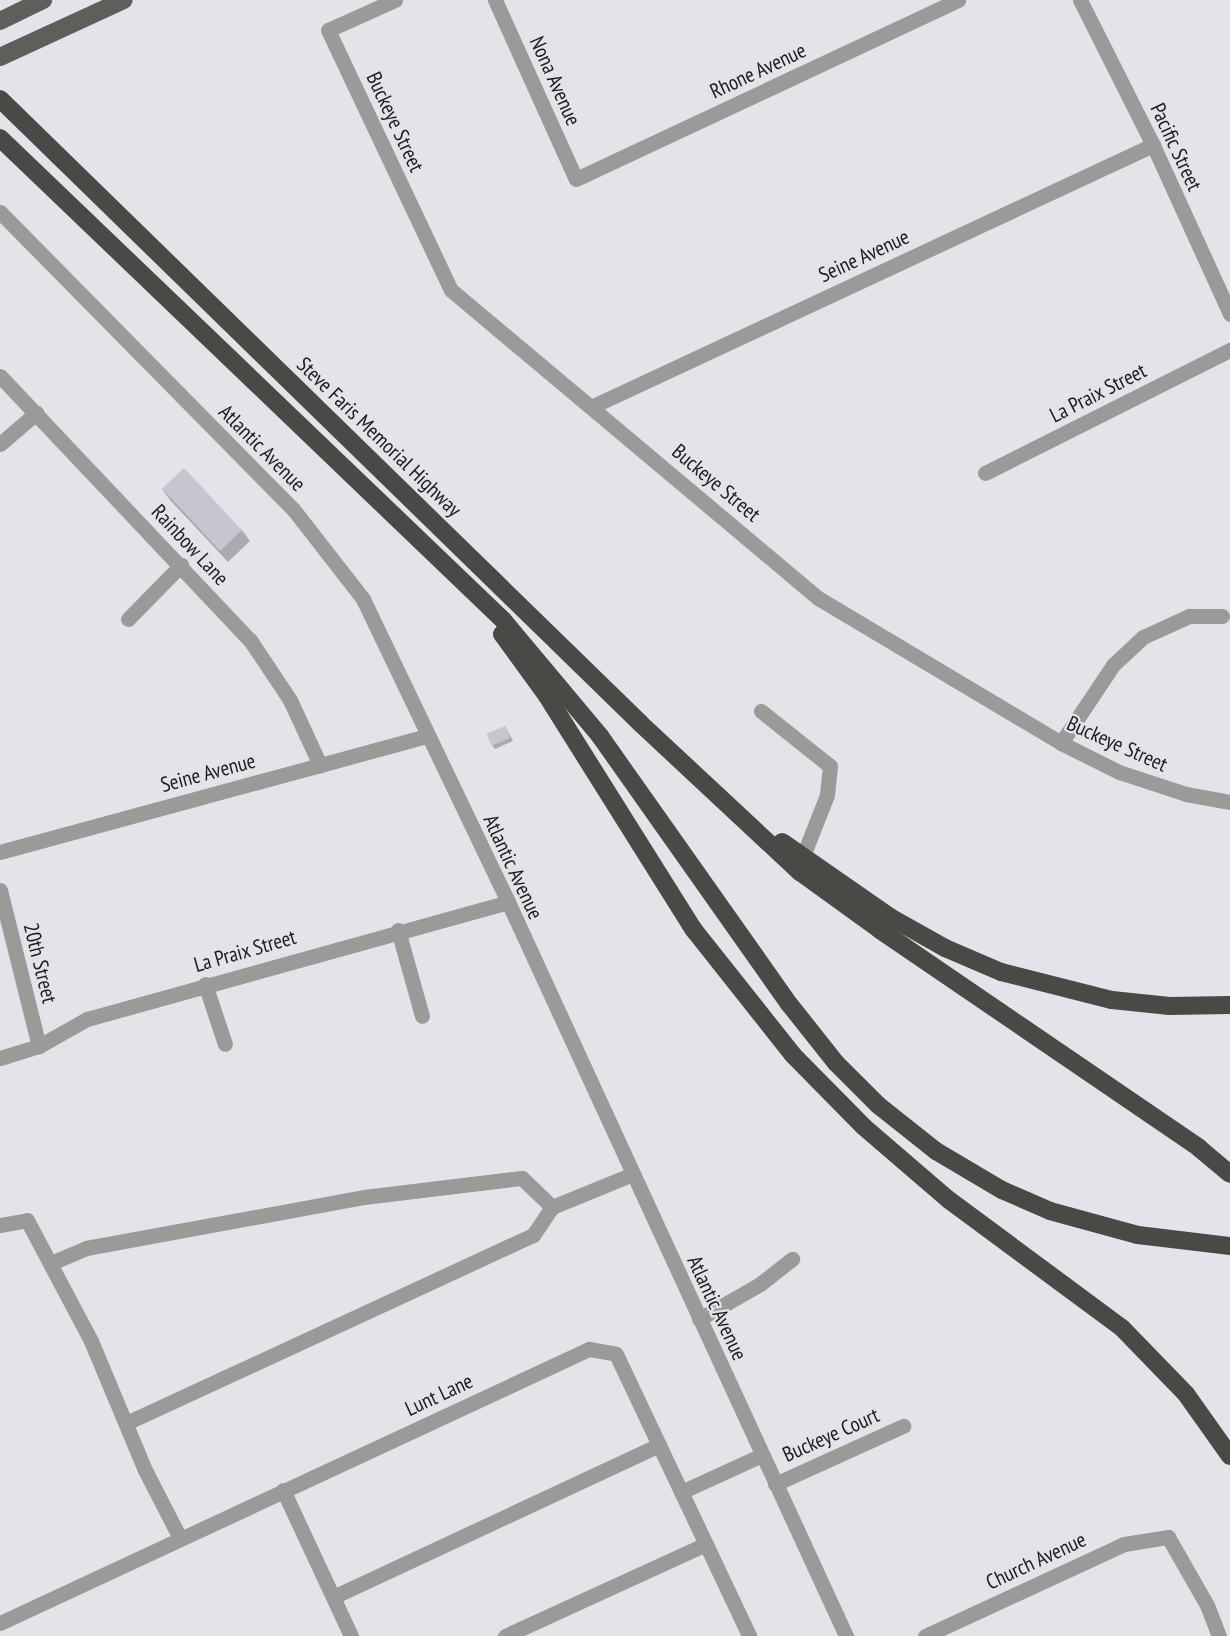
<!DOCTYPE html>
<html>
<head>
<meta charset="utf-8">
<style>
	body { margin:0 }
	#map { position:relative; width:1230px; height:1636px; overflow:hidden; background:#e2e4ea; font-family:"PT Sans Narrow",sans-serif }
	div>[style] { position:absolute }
	.minor>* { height:15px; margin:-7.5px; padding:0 7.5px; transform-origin:7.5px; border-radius:7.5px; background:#9a9b99 }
	.major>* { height:18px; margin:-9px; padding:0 9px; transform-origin:9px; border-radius:9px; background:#5e5f5b }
	.highway>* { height:18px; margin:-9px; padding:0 9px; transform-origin:9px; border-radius:9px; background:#484a45 }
	.wall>* { inset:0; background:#aaabb1 }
	.building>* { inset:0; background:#c6c7ce; transform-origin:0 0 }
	span { translate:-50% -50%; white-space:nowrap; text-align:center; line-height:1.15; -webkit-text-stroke:4.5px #e2e4ea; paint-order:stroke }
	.street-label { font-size:21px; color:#1c1c1e }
</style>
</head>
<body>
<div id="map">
	<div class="minor">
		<div style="left:395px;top:0;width:73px;rotate:155.9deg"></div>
		<div style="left:328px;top:30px;width:288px;rotate:64.7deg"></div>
		<div style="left:451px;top:290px;width:479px;rotate:40deg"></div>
		<div style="left:818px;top:598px;width:283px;rotate:30.8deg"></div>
		<div style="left:1061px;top:743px;width:65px;rotate:26.6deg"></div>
		<div style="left:1119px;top:772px;width:71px;rotate:18.2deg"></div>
		<div style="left:1186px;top:794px;width:45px;rotate:10.3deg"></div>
		<div style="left:495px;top:0;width:196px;rotate:65.7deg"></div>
		<div style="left:576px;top:179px;width:422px;rotate:-25.1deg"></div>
		<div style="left:1080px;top:0;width:162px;rotate:63.3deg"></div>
		<div style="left:1153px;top:145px;width:186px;rotate:65.5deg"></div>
		<div style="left:0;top:212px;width:417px;rotate:45.4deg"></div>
		<div style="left:293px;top:509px;width:114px;rotate:52.1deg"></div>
		<div style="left:363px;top:599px;width:336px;rotate:64.4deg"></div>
		<div style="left:508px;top:902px;width:808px;rotate:65.27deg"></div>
		<div style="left:0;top:376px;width:364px;rotate:46.6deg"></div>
		<div style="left:250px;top:640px;width:72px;rotate:56.3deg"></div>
		<div style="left:290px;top:700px;width:72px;rotate:65.2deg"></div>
		<div style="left:593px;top:406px;width:618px;rotate:-24.99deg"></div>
		<div style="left:0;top:444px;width:48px;rotate:-40.7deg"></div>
		<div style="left:985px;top:473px;width:274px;rotate:-26.7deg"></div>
		<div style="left:128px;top:619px;width:76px;rotate:-45.5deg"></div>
		<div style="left:761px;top:711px;width:88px;rotate:38.6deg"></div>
		<div style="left:830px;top:766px;width:29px;rotate:96deg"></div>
		<div style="left:827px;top:795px;width:76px;rotate:111.5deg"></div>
		<div style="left:1061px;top:743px;width:94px;rotate:-56.3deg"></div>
		<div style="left:1113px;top:665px;width:41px;rotate:-43deg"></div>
		<div style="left:1143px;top:637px;width:51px;rotate:-24.5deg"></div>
		<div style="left:1189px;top:616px;width:33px"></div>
		<div style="left:0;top:852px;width:442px;rotate:-15.2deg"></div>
		<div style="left:0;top:890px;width:161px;rotate:76deg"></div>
		<div style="left:398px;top:930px;width:89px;rotate:74.4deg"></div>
		<div style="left:205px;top:984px;width:63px;rotate:71.6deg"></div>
		<div style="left:0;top:1058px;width:41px;rotate:-17.1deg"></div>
		<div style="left:39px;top:1046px;width:55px;rotate:-29.4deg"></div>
		<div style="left:87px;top:1019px;width:437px;rotate:-15.5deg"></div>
		<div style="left:552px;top:1207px;width:87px;rotate:-22.2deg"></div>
		<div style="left:0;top:1225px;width:27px;rotate:-10deg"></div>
		<div style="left:27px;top:1220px;width:137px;rotate:62.1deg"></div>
		<div style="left:91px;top:1341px;width:140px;rotate:67.3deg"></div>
		<div style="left:145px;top:1470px;width:76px;rotate:62.8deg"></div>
		<div style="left:51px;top:1263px;width:38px;rotate:-23deg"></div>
		<div style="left:86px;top:1248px;width:283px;rotate:-10.4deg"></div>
		<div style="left:364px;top:1197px;width:159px;rotate:-6.9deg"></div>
		<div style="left:522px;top:1178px;width:42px;rotate:44deg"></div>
		<div style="left:552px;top:1207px;width:34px;rotate:124deg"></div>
		<div style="left:533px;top:1235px;width:447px;rotate:155.2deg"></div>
		<div style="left:699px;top:1319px;width:70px;rotate:-29.8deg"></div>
		<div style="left:760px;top:1284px;width:41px;rotate:-38deg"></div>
		<div style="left:775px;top:1484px;width:141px;rotate:-24.4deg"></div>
		<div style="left:283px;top:1490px;width:161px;rotate:65deg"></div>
		<div style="left:681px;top:1492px;width:89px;rotate:-24.6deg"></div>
		<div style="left:333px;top:1597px;width:360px;rotate:-25deg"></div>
		<div style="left:0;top:1623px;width:650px;rotate:-24.95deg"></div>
		<div style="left:589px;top:1349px;width:27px;rotate:10deg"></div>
		<div style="left:616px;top:1354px;width:312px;rotate:64.7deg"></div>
		<div style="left:505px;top:1636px;width:221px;rotate:-24.6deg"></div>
		<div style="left:925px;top:1636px;width:219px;rotate:-24.8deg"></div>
		<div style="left:1124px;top:1544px;width:45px;rotate:-9deg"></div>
		<div style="left:1168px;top:1537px;width:78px;rotate:60.2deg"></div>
		<div style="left:1207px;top:1605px;width:33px;rotate:69deg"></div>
	</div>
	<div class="major">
		<div style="left:0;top:21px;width:48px;rotate:-26deg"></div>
		<div style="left:0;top:57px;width:136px;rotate:-24.7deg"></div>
	</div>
	<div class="highway">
		<div style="left:0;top:99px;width:894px;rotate:44.27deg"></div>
		<div style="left:640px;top:723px;width:219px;rotate:43deg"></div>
		<div style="left:800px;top:872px;width:99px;rotate:35.9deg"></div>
		<div style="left:880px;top:930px;width:386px;rotate:34.3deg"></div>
		<div style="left:1199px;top:1148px;width:40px;rotate:40deg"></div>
		<div style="left:0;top:138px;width:697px;rotate:43.78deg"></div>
		<div style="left:503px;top:620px;width:151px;rotate:50.1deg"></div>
		<div style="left:600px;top:736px;width:329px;rotate:54.8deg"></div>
		<div style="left:790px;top:1005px;width:74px;rotate:51.6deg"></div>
		<div style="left:836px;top:1063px;width:59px;rotate:45deg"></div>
		<div style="left:878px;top:1105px;width:74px;rotate:38.4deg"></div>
		<div style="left:936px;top:1151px;width:77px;rotate:30.6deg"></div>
		<div style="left:1002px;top:1190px;width:52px;rotate:23.6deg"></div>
		<div style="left:1050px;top:1211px;width:91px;rotate:15.3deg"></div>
		<div style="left:1138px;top:1235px;width:93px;rotate:6.8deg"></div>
		<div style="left:502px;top:634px;width:77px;rotate:54deg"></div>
		<div style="left:547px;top:696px;width:276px;rotate:57.9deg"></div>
		<div style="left:694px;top:930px;width:159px;rotate:51.6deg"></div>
		<div style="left:793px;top:1055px;width:101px;rotate:45.4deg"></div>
		<div style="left:864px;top:1127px;width:112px;rotate:40.7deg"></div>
		<div style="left:949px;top:1200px;width:215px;rotate:36.5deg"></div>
		<div style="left:1122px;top:1328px;width:92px;rotate:45.9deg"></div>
		<div style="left:1186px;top:1394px;width:76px;rotate:54.6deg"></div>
		<div style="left:782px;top:842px;width:131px;rotate:34.8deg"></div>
		<div style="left:890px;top:917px;width:63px;rotate:29.4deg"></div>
		<div style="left:945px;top:948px;width:61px;rotate:23.2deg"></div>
		<div style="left:1001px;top:972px;width:114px;rotate:14.2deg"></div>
		<div style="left:1112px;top:1000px;width:58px;rotate:5.9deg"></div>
		<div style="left:1170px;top:1006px;width:60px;rotate:-1deg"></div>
	</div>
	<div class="wall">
		<div style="clip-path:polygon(162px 489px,242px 530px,250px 541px,228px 562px,170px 500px)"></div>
		<div style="clip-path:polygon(505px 726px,513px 741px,495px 749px,492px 745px)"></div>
	</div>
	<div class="building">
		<div style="left:184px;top:468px;width:85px;height:30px;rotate:47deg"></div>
		<div style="left:505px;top:726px;width:13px;height:20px;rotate:67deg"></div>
	</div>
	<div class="street-label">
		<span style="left:758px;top:71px;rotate:-25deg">Rhone Avenue</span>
		<span style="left:555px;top:81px;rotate:66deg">Nona Avenue</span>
		<span style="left:395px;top:122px;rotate:65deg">Buckeye Street</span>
		<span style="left:1176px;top:147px;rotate:65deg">Pacific Street</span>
		<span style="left:864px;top:256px;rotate:-25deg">Seine Avenue</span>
		<span style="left:1098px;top:393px;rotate:-27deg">La Praix Street</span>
		<span style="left:379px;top:437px;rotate:44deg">Steve Faris Memorial Highway</span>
		<span style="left:262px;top:448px;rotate:45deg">Atlantic Avenue</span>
		<span style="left:716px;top:483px;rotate:40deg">Buckeye Street</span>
		<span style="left:190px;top:545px;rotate:47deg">Rainbow Lane</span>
		<span style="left:1117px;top:744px;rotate:24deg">Buckeye Street</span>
		<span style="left:208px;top:773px;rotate:-15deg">Seine Avenue</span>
		<span style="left:513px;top:867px;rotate:65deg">Atlantic Avenue</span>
		<span style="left:245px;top:951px;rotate:-16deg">La Praix Street</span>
		<span style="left:40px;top:963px;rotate:76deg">20th Street</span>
		<span style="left:717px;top:1308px;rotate:65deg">Atlantic Avenue</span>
		<span style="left:439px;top:1395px;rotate:-25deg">Lunt Lane</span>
		<span style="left:831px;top:1435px;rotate:-24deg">Buckeye Court</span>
		<span style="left:1036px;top:1561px;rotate:-25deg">Church Avenue</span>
	</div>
</div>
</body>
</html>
